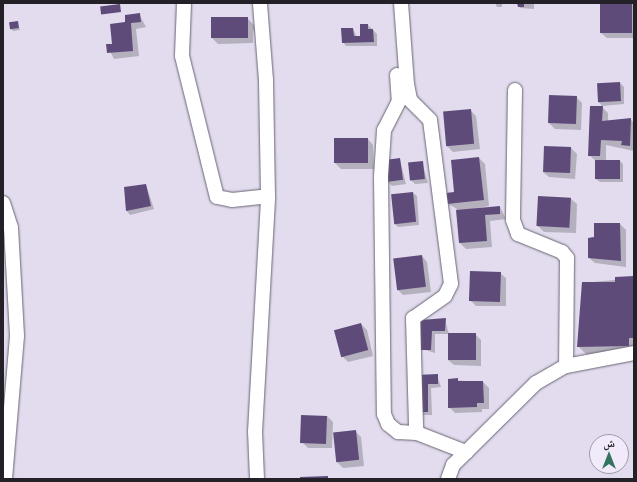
<!DOCTYPE html>
<html>
<head>
<meta charset="utf-8">
<style>
	body { margin:0 }
	#map { position:relative; width:637px; height:482px; overflow:hidden; background:#e2dcee; font-family:Commissioner,"Noto Naskh Arabic",sans-serif }
	div>[style] { position:absolute }
	.shadow>* { inset:0; background:#0003 }
	.building>* { inset:0; background:#5e4b7a; transform-origin:0 0 }
	.roads { filter:drop-shadow(0 0 1px #696473) drop-shadow(0 0 1px #696473) }
	.minor>* { height:14px; margin:-7px; padding:0 7px; transform-origin:7px; border-radius:7px; background:#fff }
	span { translate:-50% -50%; white-space:nowrap; text-align:center; line-height:1.15; -webkit-text-stroke:4px #f0eafb; paint-order:stroke }
	.frame { position:absolute; inset:0; border:4px solid #232127; pointer-events:none }
	.north { position:absolute; left:589px; top:434px; width:40px; height:40px; box-sizing:border-box; background:#f0eafb; border:1px solid #9e9aa6; border-radius:50%; rotate:0deg; font-size:11px; font-weight:700; line-height:16px; text-align:center; color:#232127 }
	.north::after { content:''; display:block; margin:auto; width:14px; height:18px; background:#347360; clip-path:polygon(50% 0,100% 100%,50% 72%,0 100%) }
</style>
</head>
<body>
<div id="map">
	<div class="shadow">
		<div style="clip-path:polygon(495px 3px,502px 3px,502px 7px,497px 7px)"></div>
		<div style="clip-path:polygon(518px 3px,534px 3px,534px 9px,520px 8px)"></div>
		<div style="clip-path:polygon(601px 3px,634px 3px,634px 38px,607px 38px,601px 33px)"></div>
		<div style="clip-path:polygon(139px 14px,146px 27px,136px 29px,139px 56px,114px 59px,107px 45px,113px 45px,126px 23px)"></div>
		<div style="clip-path:polygon(247px 18px,255px 26px,257px 39px,253px 29px,253px 43px,218px 44px,212px 38px,212px 19px)"></div>
		<div style="clip-path:polygon(17px 23px,20px 30px,13px 31px,11px 29px)"></div>
		<div style="clip-path:polygon(368px 25px,377px 34px,377px 46px,346px 46px,343px 42px,353px 29px,357px 37px,361px 37px)"></div>
		<div style="clip-path:polygon(620px 83px,624px 87px,624px 104px,602px 106px,599px 102px)"></div>
		<div style="clip-path:polygon(576px 97px,582px 103px,581px 130px,555px 129px,549px 123px)"></div>
		<div style="clip-path:polygon(602px 107px,608px 113px,608px 121px,630px 119px,634px 123px,634px 151px,606px 145px,606px 161px,620px 161px,623px 164px,623px 182px,600px 182px,596px 179px,596px 161px,589px 155px)"></div>
		<div style="clip-path:polygon(470px 110px,476px 116px,480px 149px,453px 152px,447px 146px,444px 113px)"></div>
		<div style="clip-path:polygon(368px 139px,373px 145px,374px 169px,341px 169px,335px 163px)"></div>
		<div style="clip-path:polygon(545px 147px,571px 148px,577px 154px,575px 179px,549px 177px,543px 172px)"></div>
		<div style="clip-path:polygon(479px 158px,485px 164px,489px 206px,466px 210px,500px 207px,506px 219px,490px 221px,492px 247px,466px 249px,460px 243px,457px 209px,448px 204px)"></div>
		<div style="clip-path:polygon(400px 160px,406px 184px,392px 186px,388px 182px)"></div>
		<div style="clip-path:polygon(422px 162px,428px 183px,415px 184px,411px 180px)"></div>
		<div style="clip-path:polygon(146px 185px,154px 209px,130px 215px,127px 211px,125px 188px)"></div>
		<div style="clip-path:polygon(413px 193px,417px 196px,419px 225px,398px 227px,394px 223px)"></div>
		<div style="clip-path:polygon(539px 197px,571px 199px,577px 204px,576px 233px,544px 232px,538px 226px)"></div>
		<div style="clip-path:polygon(620px 224px,626px 230px,626px 267px,595px 263px,589px 258px,595px 238px)"></div>
		<div style="clip-path:polygon(422px 256px,427px 262px,431px 292px,403px 295px,398px 290px)"></div>
		<div style="clip-path:polygon(500px 273px,506px 278px,506px 306px,476px 306px,471px 301px)"></div>
		<div style="clip-path:polygon(634px 278px,634px 353px,586px 354px,578px 346px,583px 283px)"></div>
		<div style="clip-path:polygon(445px 320px,449px 334px,475px 334px,481px 340px,481px 366px,454px 365px,448px 360px,449px 334px,435px 334px,435px 353px,422px 349px,422px 321px)"></div>
		<div style="clip-path:polygon(361px 324px,367px 330px,373px 356px,348px 362px,342px 356px)"></div>
		<div style="clip-path:polygon(437px 375px,441px 387px,431px 388px,432px 415px,423px 415px,417px 376px)"></div>
		<div style="clip-path:polygon(449px 380px,483px 382px,489px 388px,489px 409px,482px 409px,482px 412px,455px 413px,449px 407px)"></div>
		<div style="clip-path:polygon(327px 416px,333px 422px,332px 448px,308px 448px,302px 442px)"></div>
		<div style="clip-path:polygon(355px 431px,361px 437px,364px 466px,343px 468px,337px 462px)"></div>
	</div>
	<div class="building">
		<div style="clip-path:polygon(517px 3px,524px 3px,524px 7px,518px 7px)"></div>
		<div style="left:600px;top:3px;width:32px;height:30px"></div>
		<div style="left:120px;top:4px;width:8px;height:20px;rotate:83deg"></div>
		<div style="clip-path:polygon(140px 13px,141px 22px,131px 23px,133px 51px,107px 53px,106px 44px,112px 44px,110px 24px,125px 22px,125px 15px)"></div>
		<div style="left:248px;top:17px;width:21px;height:37px;rotate:90deg"></div>
		<div style="left:18px;top:21px;width:7px;height:9px;rotate:82deg"></div>
		<div style="clip-path:polygon(360px 24px,368px 24px,368px 29px,373px 29px,374px 42px,342px 43px,341px 28px,353px 28px,354px 36px,360px 36px)"></div>
		<div style="left:620px;top:82px;width:19px;height:23px;rotate:87deg"></div>
		<div style="left:549px;top:95px;width:28px;height:28px;rotate:2deg"></div>
		<div style="clip-path:polygon(590px 106px,603px 106px,602px 121px,631px 118px,630px 146px,621px 145px,622px 141px,601px 140px,600px 156px,588px 156px)"></div>
		<div style="left:471px;top:109px;width:35px;height:28px;rotate:85deg"></div>
		<div style="left:368px;top:138px;width:25px;height:34px;rotate:90deg"></div>
		<div style="left:544px;top:146px;width:27px;height:26px;rotate:2deg"></div>
		<div style="clip-path:polygon(479px 157px,484px 200px,447px 204px,446px 193px,454px 192px,451px 160px)"></div>
		<div style="left:400px;top:158px;width:22px;height:15px;rotate:82deg"></div>
		<div style="left:595px;top:160px;width:25px;height:19px"></div>
		<div style="left:423px;top:161px;width:18px;height:15px;rotate:84deg"></div>
		<div style="clip-path:polygon(146px 184px,151px 206px,126px 211px,124px 187px)"></div>
		<div style="left:413px;top:192px;width:30px;height:22px;rotate:84deg"></div>
		<div style="left:538px;top:196px;width:33px;height:30px;rotate:3deg"></div>
		<div style="clip-path:polygon(500px 206px,500px 214px,485px 215px,487px 241px,459px 243px,456px 210px)"></div>
		<div style="clip-path:polygon(594px 223px,620px 223px,621px 261px,588px 258px,588px 238px,594px 237px)"></div>
		<div style="left:422px;top:255px;width:32px;height:29px;rotate:83deg"></div>
		<div style="left:470px;top:271px;width:31px;height:30px;rotate:2deg"></div>
		<div style="clip-path:polygon(634px 276px,634px 338px,629px 338px,629px 346px,577px 347px,582px 282px,615px 282px,615px 277px)"></div>
		<div style="clip-path:polygon(446px 318px,445px 331px,432px 331px,431px 350px,421px 350px,421px 320px)"></div>
		<div style="left:361px;top:323px;width:28px;height:28px;rotate:75deg"></div>
		<div style="left:448px;top:333px;width:28px;height:27px"></div>
		<div style="clip-path:polygon(438px 374px,438px 384px,428px 384px,428px 412px,418px 412px,416px 375px)"></div>
		<div style="clip-path:polygon(458px 378px,458px 381px,483px 381px,484px 403px,477px 403px,477px 407px,448px 408px,448px 379px)"></div>
		<div style="left:301px;top:415px;width:26px;height:28px;rotate:2deg"></div>
		<div style="left:356px;top:430px;width:30px;height:23px;rotate:84deg"></div>
		<div style="clip-path:polygon(328px 476px,328px 479px,300px 479px,300px 477px)"></div>
	</div>
	<div class="roads">
		<div class="minor">
			<div style="left:184px;top:3px;width:53px;rotate:92.2deg"></div>
			<div style="left:182px;top:56px;width:145px;rotate:76.1deg"></div>
			<div style="left:217px;top:197px;width:15px;rotate:11deg"></div>
			<div style="left:232px;top:200px;width:36px;rotate:-6deg"></div>
			<div style="left:401px;top:3px;width:81px;rotate:85.8deg"></div>
			<div style="left:407px;top:84px;width:16px;rotate:79deg"></div>
			<div style="left:410px;top:100px;width:28px;rotate:45deg"></div>
			<div style="left:430px;top:120px;width:165px;rotate:82.7deg"></div>
			<div style="left:451px;top:284px;width:13px;rotate:117deg"></div>
			<div style="left:445px;top:296px;width:39px;rotate:145deg"></div>
			<div style="left:413px;top:318px;width:108px;rotate:88.4deg"></div>
			<div style="left:416px;top:426px;width:7px;rotate:82deg"></div>
			<div style="left:417px;top:433px;width:53px;rotate:21.2deg"></div>
			<div style="left:397px;top:75px;width:26px;rotate:86deg"></div>
			<div style="left:399px;top:101px;width:33px;rotate:117deg"></div>
			<div style="left:384px;top:130px;width:47px;rotate:93.7deg"></div>
			<div style="left:381px;top:177px;width:237px;rotate:89.3deg"></div>
			<div style="left:384px;top:414px;width:11px;rotate:68deg"></div>
			<div style="left:388px;top:424px;width:13px;rotate:39deg"></div>
			<div style="left:398px;top:432px;width:19px;rotate:3deg"></div>
			<div style="left:515px;top:90px;width:130px;rotate:90.9deg"></div>
			<div style="left:513px;top:220px;width:15px;rotate:70deg"></div>
			<div style="left:518px;top:234px;width:48px;rotate:22.2deg"></div>
			<div style="left:562px;top:252px;width:8px;rotate:50deg"></div>
			<div style="left:567px;top:258px;width:108px;rotate:90.5deg"></div>
			<div style="left:3px;top:203px;width:26px;rotate:72deg"></div>
			<div style="left:11px;top:228px;width:108px;rotate:86.8deg"></div>
			<div style="left:17px;top:336px;width:144px;rotate:94.8deg"></div>
			<div style="left:257px;top:479px;width:47px;rotate:-92.4deg"></div>
			<div style="left:255px;top:432px;width:236px;rotate:-86.8deg"></div>
			<div style="left:268px;top:196px;width:116px;rotate:-91deg"></div>
			<div style="left:266px;top:80px;width:77px;rotate:-94.5deg"></div>
			<div style="left:448px;top:479px;width:15px;rotate:-70deg"></div>
			<div style="left:453px;top:465px;width:117px;rotate:-44.7deg"></div>
			<div style="left:536px;top:383px;width:34px;rotate:-30deg"></div>
			<div style="left:566px;top:366px;width:69px;rotate:-10.8deg"></div>
		</div>
	</div>
	<div class="frame"></div>
	<div class="north">ش</div>
</div>
</body>
</html>
